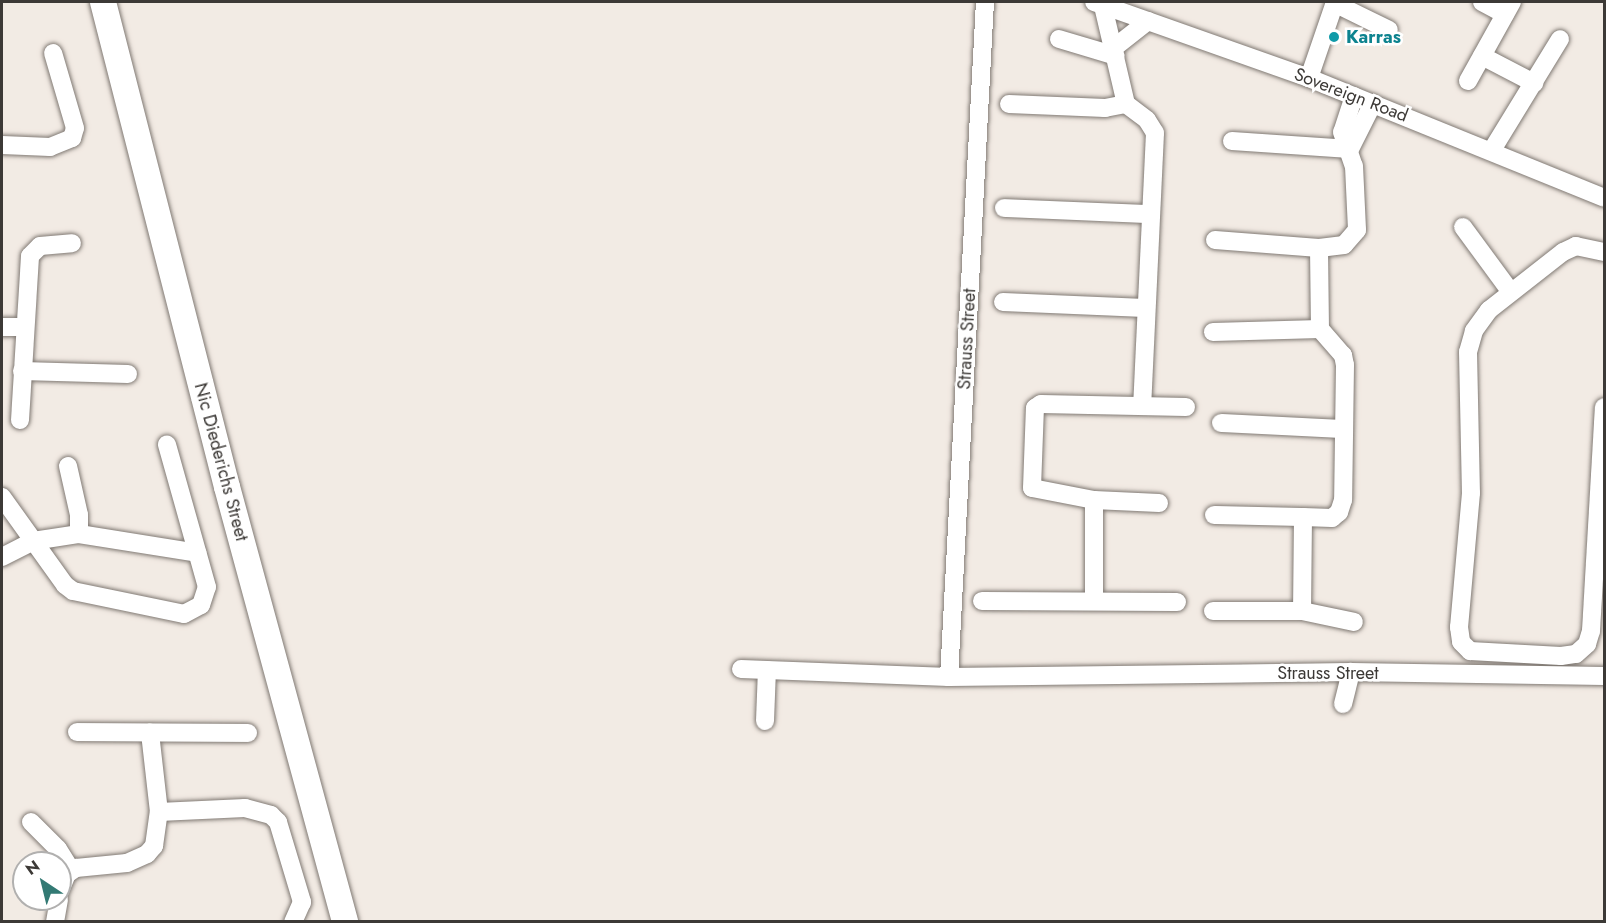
<!DOCTYPE html>
<html>
<head>
<meta charset="utf-8">
<style>
	body { margin:0 }
	#map { position:relative; width:1606px; height:923px; overflow:hidden; background:#f2ebe4; font-family:Jost,sans-serif }
	div>[style] { position:absolute }
	.roads { filter:drop-shadow(0 0 2px #807973) drop-shadow(0 0 2px #807973) }
	.street>* { height:18px; margin:-9px; padding:0 9px; transform-origin:9px; border-radius:9px; background:#fff }
	.secondary>* { height:26px; margin:-13px; padding:0 13px; transform-origin:13px; border-radius:13px; background:#fff }
	.dots>* { width:16px; height:16px; translate:-50% -50%; box-sizing:border-box; border:3px solid #fff; border-radius:50% }
	span { translate:-50% -50%; white-space:nowrap; text-align:center; line-height:1.15; -webkit-text-stroke:5px #fff; paint-order:stroke }
	.culture-label { font-size:18px; color:#0d838f; font-weight:700 }
	.left { translate:0 -50%; text-align:left }
	.street-label { font-size:18px; color:#3c3936 }
	.frame { position:absolute; inset:0; border:3px solid #3c3936; pointer-events:none }
	.north { position:absolute; left:12px; top:851px; width:60px; height:60px; box-sizing:border-box; background:#fff; border:2px solid #b1b0af; border-radius:50%; rotate:325deg; font-size:16px; font-weight:700; line-height:24px; text-align:center; color:#3c3936 }
	.north::after { content:''; display:block; margin:auto; width:21px; height:27px; background:#337a74; clip-path:polygon(50% 0,100% 100%,50% 72%,0 100%) }
</style>
</head>
<body>
<div id="map">
	<div class="roads">
		<div class="street">
			<div style="left:1094px;top:2px;width:228px;rotate:19.5deg"></div>
			<div style="left:1309px;top:78px;width:318px;rotate:22.1deg"></div>
			<div style="left:1482px;top:2px;width:26px;rotate:28deg"></div>
			<div style="left:1334px;top:3px;width:61px;rotate:26.1deg"></div>
			<div style="left:1103px;top:6px;width:101px;rotate:76.8deg"></div>
			<div style="left:1126px;top:104px;width:26px;rotate:37deg"></div>
			<div style="left:1147px;top:120px;width:15px;rotate:58deg"></div>
			<div style="left:1155px;top:133px;width:272px;rotate:92.7deg"></div>
			<div style="left:1059px;top:39px;width:59px;rotate:16.6deg"></div>
			<div style="left:1115px;top:47px;width:42px;rotate:-38.2deg"></div>
			<div style="left:1482px;top:56px;width:59px;rotate:27.4deg"></div>
			<div style="left:1309px;top:78px;width:80px;rotate:-71.1deg"></div>
			<div style="left:1468px;top:81px;width:90px;rotate:-60.9deg"></div>
			<div style="left:1354px;top:96px;width:38px;rotate:108deg"></div>
			<div style="left:1342px;top:132px;width:36px;rotate:71deg"></div>
			<div style="left:1354px;top:166px;width:64px;rotate:87.3deg"></div>
			<div style="left:1357px;top:230px;width:20px;rotate:131deg"></div>
			<div style="left:1344px;top:245px;width:25px;rotate:173deg"></div>
			<div style="left:1319px;top:248px;width:81px;rotate:89.3deg"></div>
			<div style="left:1320px;top:329px;width:35px;rotate:49deg"></div>
			<div style="left:1343px;top:355px;width:10px;rotate:79deg"></div>
			<div style="left:1345px;top:365px;width:135px;rotate:90.8deg"></div>
			<div style="left:1343px;top:500px;width:13px;rotate:108deg"></div>
			<div style="left:1339px;top:512px;width:9px;rotate:139deg"></div>
			<div style="left:1332px;top:518px;width:29px;rotate:-178deg"></div>
			<div style="left:1303px;top:517px;width:94px;rotate:90.6deg"></div>
			<div style="left:1302px;top:611px;width:53px;rotate:11.9deg"></div>
			<div style="left:1009px;top:104px;width:96px;rotate:2.4deg"></div>
			<div style="left:1105px;top:108px;width:21px;rotate:-11deg"></div>
			<div style="left:1232px;top:141px;width:118px;rotate:3.9deg"></div>
			<div style="left:2px;top:145px;width:48px;rotate:2.4deg"></div>
			<div style="left:50px;top:147px;width:24px;rotate:-22deg"></div>
			<div style="left:72px;top:138px;width:10px;rotate:-73deg"></div>
			<div style="left:75px;top:128px;width:78px;rotate:-106.3deg"></div>
			<div style="left:1350px;top:149px;width:51px;rotate:-63.4deg"></div>
			<div style="left:1492px;top:150px;width:130px;rotate:-58.5deg"></div>
			<div style="left:1004px;top:208px;width:145px;rotate:2.4deg"></div>
			<div style="left:1463px;top:227px;width:79px;rotate:53.7deg"></div>
			<div style="left:1215px;top:240px;width:104px;rotate:4.4deg"></div>
			<div style="left:1604px;top:252px;width:29px;rotate:-168deg"></div>
			<div style="left:1576px;top:246px;width:14px;rotate:155deg"></div>
			<div style="left:1563px;top:252px;width:94px;rotate:141.9deg"></div>
			<div style="left:1489px;top:310px;width:26px;rotate:126deg"></div>
			<div style="left:1474px;top:331px;width:22px;rotate:106deg"></div>
			<div style="left:1468px;top:352px;width:141px;rotate:88.8deg"></div>
			<div style="left:1471px;top:493px;width:135px;rotate:95.1deg"></div>
			<div style="left:1459px;top:627px;width:15px;rotate:82deg"></div>
			<div style="left:1461px;top:642px;width:13px;rotate:45deg"></div>
			<div style="left:1470px;top:651px;width:91px;rotate:3.1deg"></div>
			<div style="left:1561px;top:656px;width:15px;rotate:-8deg"></div>
			<div style="left:1576px;top:654px;width:15px;rotate:-42deg"></div>
			<div style="left:1587px;top:644px;width:14px;rotate:-73deg"></div>
			<div style="left:1591px;top:631px;width:224px;rotate:-86.7deg"></div>
			<div style="left:1003px;top:302px;width:142px;rotate:2.4deg"></div>
			<div style="left:2px;top:327px;width:23px"></div>
			<div style="left:1213px;top:332px;width:107px;rotate:-1.6deg"></div>
			<div style="left:22px;top:371px;width:106px;rotate:1.6deg"></div>
			<div style="left:20px;top:420px;width:164px;rotate:-86.5deg"></div>
			<div style="left:30px;top:256px;width:14px;rotate:-45deg"></div>
			<div style="left:40px;top:246px;width:32px;rotate:-5deg"></div>
			<div style="left:1221px;top:423px;width:122px;rotate:2.8deg"></div>
			<div style="left:68px;top:466px;width:50px;rotate:77.3deg"></div>
			<div style="left:79px;top:515px;width:19px;rotate:90deg"></div>
			<div style="left:2px;top:497px;width:108px;rotate:54.4deg"></div>
			<div style="left:65px;top:585px;width:10px;rotate:37deg"></div>
			<div style="left:73px;top:591px;width:113px;rotate:11.7deg"></div>
			<div style="left:184px;top:614px;width:19px;rotate:-28deg"></div>
			<div style="left:201px;top:605px;width:19px;rotate:-72deg"></div>
			<div style="left:207px;top:587px;width:148px;rotate:-105.7deg"></div>
			<div style="left:1159px;top:503px;width:65px;rotate:-177.4deg"></div>
			<div style="left:1094px;top:500px;width:63px;rotate:-169deg"></div>
			<div style="left:1032px;top:488px;width:80px;rotate:-87.9deg"></div>
			<div style="left:1035px;top:408px;width:7px;rotate:-34deg"></div>
			<div style="left:1041px;top:404px;width:145px;rotate:1.2deg"></div>
			<div style="left:1214px;top:515px;width:89px;rotate:1.3deg"></div>
			<div style="left:2px;top:557px;width:35px;rotate:-27deg"></div>
			<div style="left:33px;top:541px;width:47px;rotate:-8.7deg"></div>
			<div style="left:79px;top:534px;width:120px;rotate:9.1deg"></div>
			<div style="left:982px;top:601px;width:195px;rotate:0.3deg"></div>
			<div style="left:1094px;top:601px;width:101px;rotate:-90deg"></div>
			<div style="left:1213px;top:611px;width:89px"></div>
			<div style="left:741px;top:669px;width:208px;rotate:2.2deg"></div>
			<div style="left:949px;top:677px;width:402px;rotate:-0.7deg"></div>
			<div style="left:1351px;top:672px;width:253px;rotate:0.9deg"></div>
			<div style="left:949px;top:677px;width:676px;rotate:-86.95deg"></div>
			<div style="left:1343px;top:704px;width:33px;rotate:-76deg"></div>
			<div style="left:765px;top:721px;width:51px;rotate:-87.8deg"></div>
			<div style="left:77px;top:732px;width:171px;rotate:0.3deg"></div>
			<div style="left:159px;top:812px;width:86px;rotate:-2.7deg"></div>
			<div style="left:245px;top:808px;width:27px;rotate:15deg"></div>
			<div style="left:271px;top:815px;width:10px;rotate:45deg"></div>
			<div style="left:278px;top:822px;width:84px;rotate:73.3deg"></div>
			<div style="left:302px;top:902px;width:22px;rotate:114deg"></div>
			<div style="left:31px;top:822px;width:38px;rotate:45deg"></div>
			<div style="left:58px;top:849px;width:25px;rotate:58deg"></div>
			<div style="left:60px;top:891px;width:18px;rotate:-68deg"></div>
			<div style="left:67px;top:874px;width:11px;rotate:-34deg"></div>
			<div style="left:76px;top:868px;width:51px;rotate:-5.6deg"></div>
			<div style="left:127px;top:863px;width:22px;rotate:-24deg"></div>
			<div style="left:147px;top:854px;width:11px;rotate:-49deg"></div>
			<div style="left:154px;top:846px;width:34px;rotate:-82deg"></div>
			<div style="left:159px;top:812px;width:80px;rotate:-96.5deg"></div>
			<div style="left:55px;top:922px;width:23px;rotate:-80deg"></div>
		</div>
		<div class="secondary">
			<div style="left:103px;top:2px;width:501px;rotate:75.66deg"></div>
			<div style="left:227px;top:487px;width:451px;rotate:74.8deg"></div>
		</div>
	</div>
	<div class="dots">
		<div style="left:1334px;top:37px;background:#0f9aa8"></div>
	</div>
	<div class="culture-label">
		<span class="left" style="left:1346px;top:37px">Karras</span>
	</div>
	<div class="street-label">
		<span style="left:1351px;top:95px;rotate:21deg">Sovereign Road</span>
		<span style="left:967px;top:339px;rotate:-87deg">Strauss Street</span>
		<span style="left:221px;top:462px;rotate:75deg">Nic Diederichs Street</span>
		<span style="left:1328px;top:673px">Strauss Street</span>
	</div>
	<div class="frame"></div>
	<div class="north">N</div>
</div>
</body>
</html>
